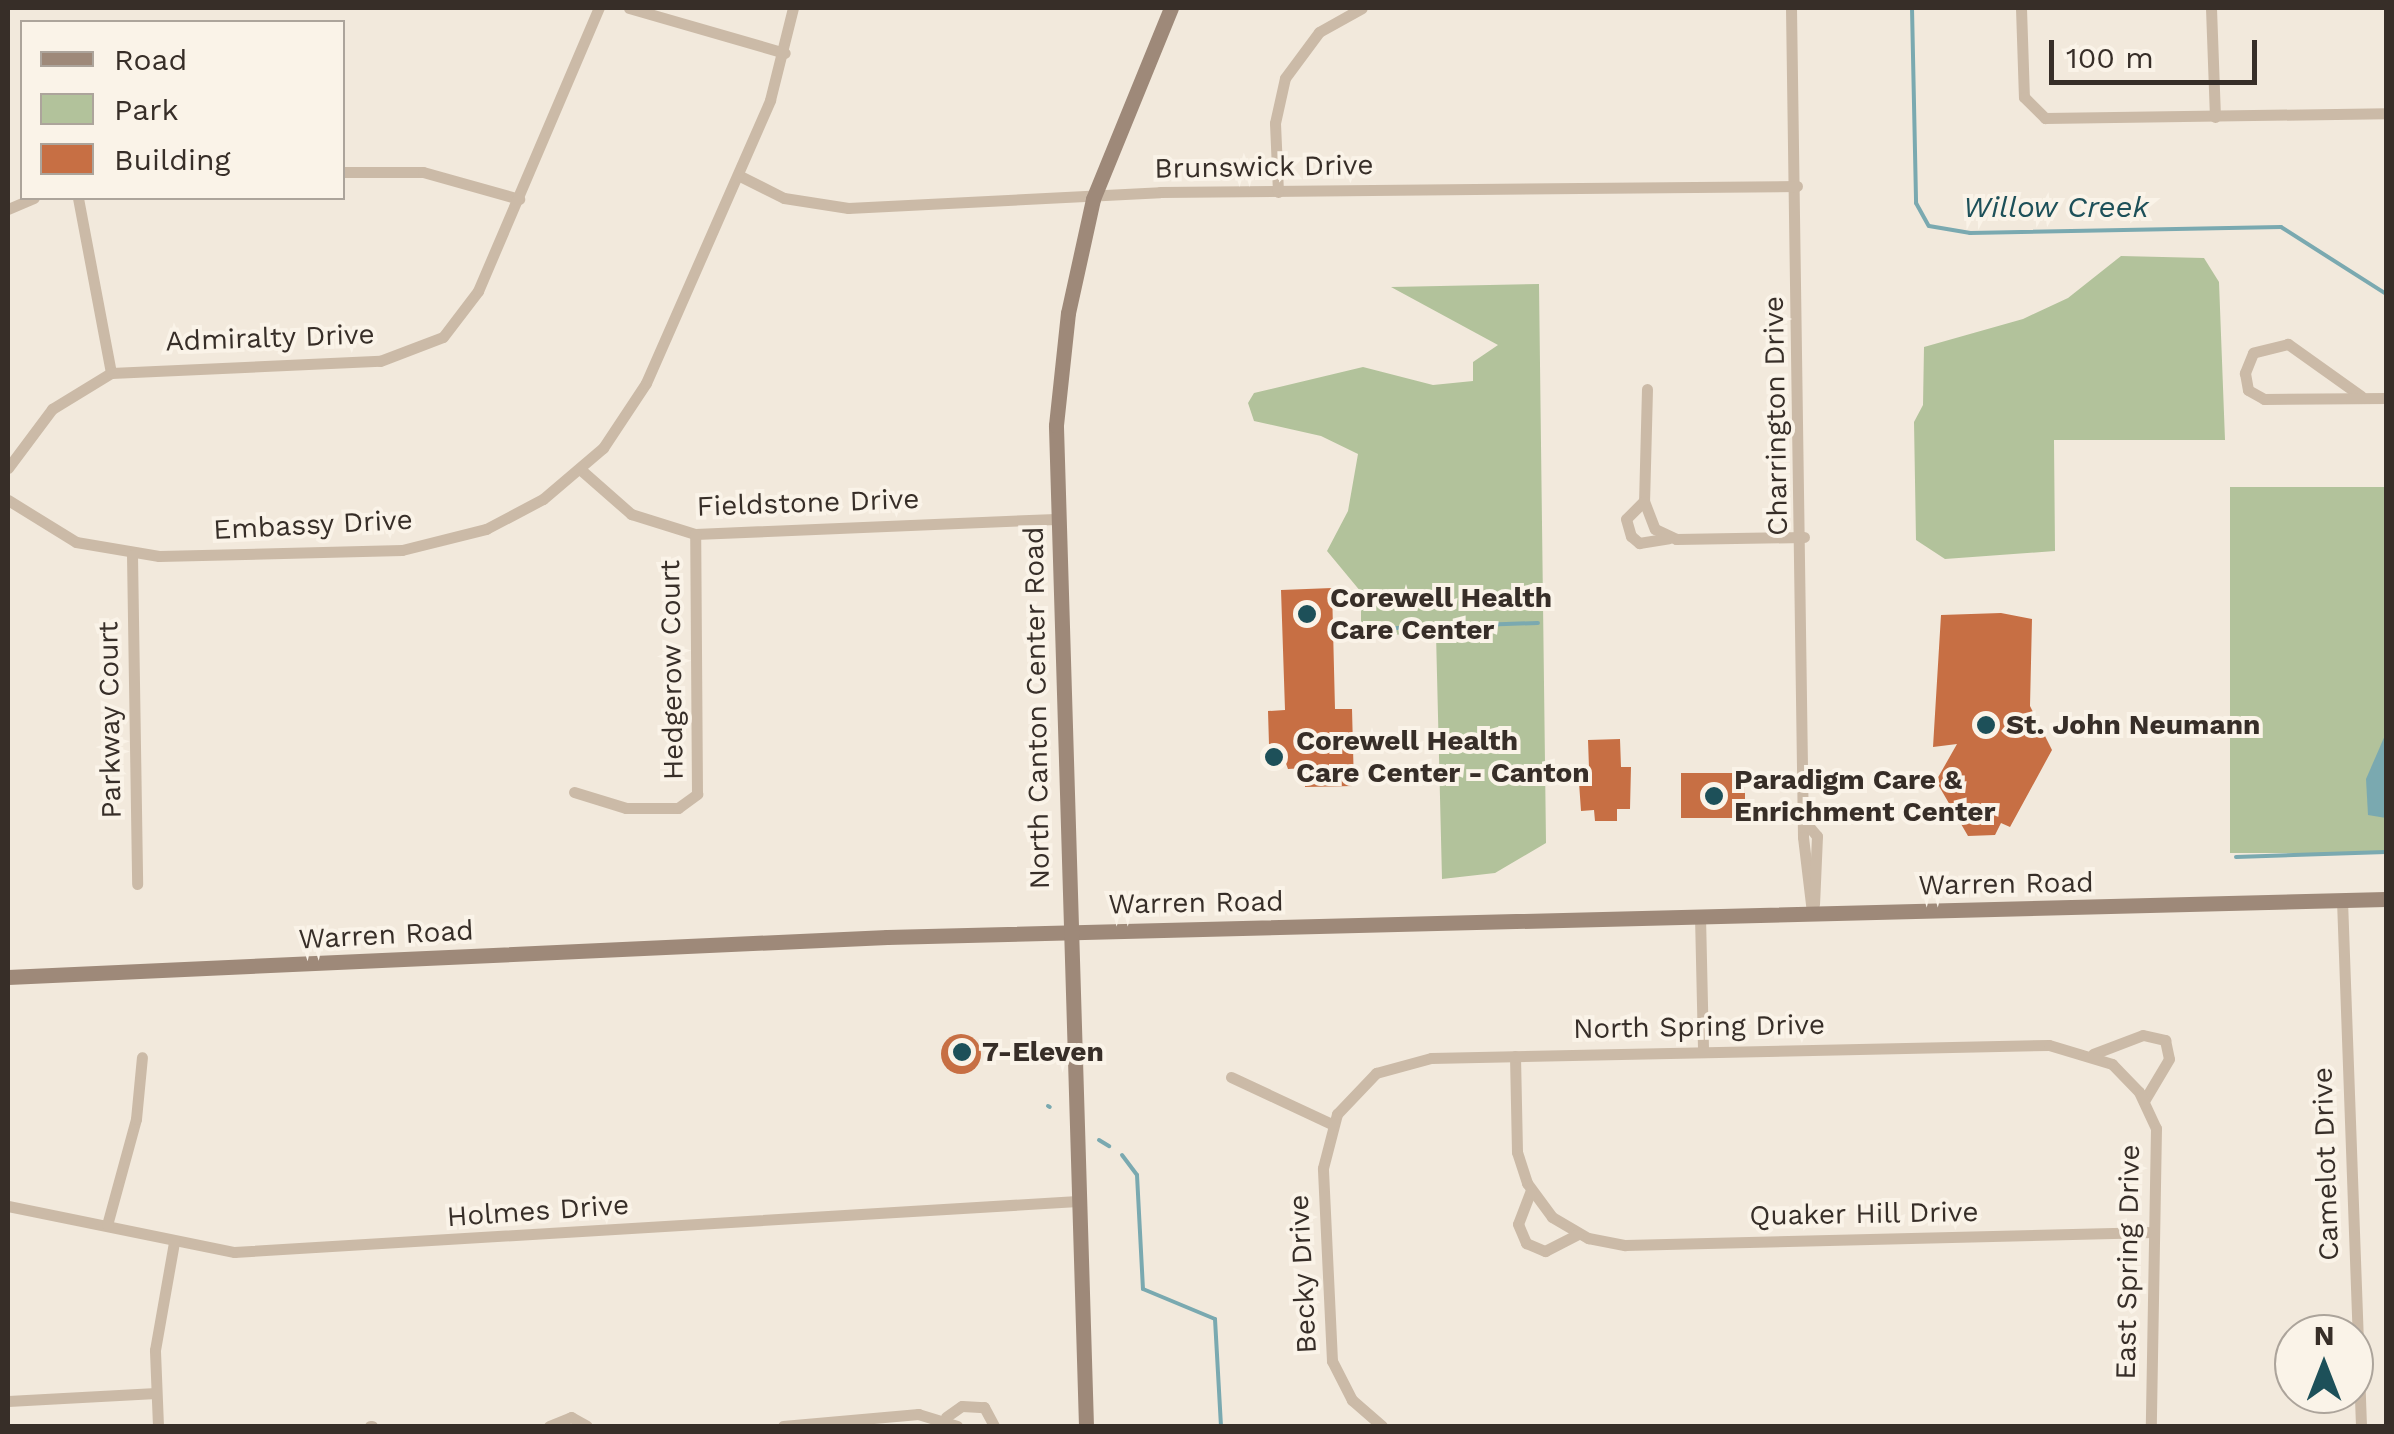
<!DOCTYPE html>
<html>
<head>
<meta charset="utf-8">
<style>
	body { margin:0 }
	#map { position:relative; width:2394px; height:1434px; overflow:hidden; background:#f2e9dc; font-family:"Work Sans",sans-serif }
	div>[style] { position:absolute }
	.green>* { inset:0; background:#b2c29b; transform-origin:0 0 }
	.water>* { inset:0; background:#7aa9b0 }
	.stream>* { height:4px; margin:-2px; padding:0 2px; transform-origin:2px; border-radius:2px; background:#7aa9b0 }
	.building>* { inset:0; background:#c76f44; transform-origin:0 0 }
	.round { border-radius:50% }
	.street>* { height:11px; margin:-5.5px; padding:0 5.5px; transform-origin:5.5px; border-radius:5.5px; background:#cbbaa7 }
	.secondary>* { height:15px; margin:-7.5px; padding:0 7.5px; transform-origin:7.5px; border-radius:7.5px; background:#9e8979 }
	.dots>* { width:28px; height:28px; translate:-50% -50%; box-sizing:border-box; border:5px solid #faf3e8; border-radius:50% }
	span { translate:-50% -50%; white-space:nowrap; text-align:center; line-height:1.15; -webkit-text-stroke:8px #faf3e8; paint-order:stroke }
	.street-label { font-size:28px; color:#372e28 }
	.poi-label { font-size:28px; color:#372e28; font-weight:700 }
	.left { translate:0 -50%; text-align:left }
	.water-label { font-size:30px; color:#1d5059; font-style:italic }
	.frame { position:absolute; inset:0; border:10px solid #372e28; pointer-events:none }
	.legend { position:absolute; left:20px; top:20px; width:325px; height:180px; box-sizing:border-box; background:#faf3e8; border:2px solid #aca49b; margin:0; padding:12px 18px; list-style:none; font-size:30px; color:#372e28 }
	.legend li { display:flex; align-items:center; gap:20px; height:50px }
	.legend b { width:50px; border:2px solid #aca49b }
	.north { position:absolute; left:2274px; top:1314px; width:100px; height:100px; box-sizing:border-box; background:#faf3e8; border:2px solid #aca49b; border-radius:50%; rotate:0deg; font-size:28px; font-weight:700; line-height:40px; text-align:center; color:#372e28 }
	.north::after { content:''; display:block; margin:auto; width:35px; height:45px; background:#1d5059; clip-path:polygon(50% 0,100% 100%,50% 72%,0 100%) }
	.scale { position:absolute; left:2049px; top:40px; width:208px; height:45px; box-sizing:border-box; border:5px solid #372e28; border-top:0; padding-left:12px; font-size:30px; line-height:35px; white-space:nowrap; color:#372e28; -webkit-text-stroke:8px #faf3e8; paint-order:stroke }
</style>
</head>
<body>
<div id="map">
	<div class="green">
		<div style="clip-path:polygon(2121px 256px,2204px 258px,2219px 282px,2225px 440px,2054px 440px,2055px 551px,1945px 559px,1916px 540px,1914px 422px,1923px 405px,1924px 347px,2023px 319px,2068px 298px)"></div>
		<div style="clip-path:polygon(1539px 284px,1546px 843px,1495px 873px,1442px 879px,1436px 634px,1361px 635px,1361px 592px,1327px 551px,1348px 511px,1358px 454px,1321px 436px,1254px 421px,1248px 403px,1254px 393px,1363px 367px,1433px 385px,1473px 381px,1473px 362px,1498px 345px,1391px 287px)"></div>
		<div style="left:2386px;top:487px;width:366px;height:156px;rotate:90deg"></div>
	</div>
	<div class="water">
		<div style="clip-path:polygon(2386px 733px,2386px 818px,2368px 815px,2366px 779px)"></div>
	</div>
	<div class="stream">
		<div style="left:1912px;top:8px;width:195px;rotate:88.8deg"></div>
		<div style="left:1916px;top:203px;width:26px;rotate:61deg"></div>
		<div style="left:1929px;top:226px;width:42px;rotate:9.7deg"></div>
		<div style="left:1970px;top:233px;width:311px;rotate:-1.1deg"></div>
		<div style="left:2281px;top:227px;width:125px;rotate:32.5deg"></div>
		<div style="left:1371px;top:629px;width:167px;rotate:-2.1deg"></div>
		<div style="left:2236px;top:857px;width:150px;rotate:-1.9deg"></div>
		<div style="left:1048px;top:1106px;width:2px;rotate:27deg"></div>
		<div style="left:1099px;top:1140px;width:12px;rotate:31deg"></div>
		<div style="left:1122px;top:1155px;width:25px;rotate:53deg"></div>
		<div style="left:1137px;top:1175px;width:114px;rotate:87deg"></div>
		<div style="left:1143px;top:1289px;width:78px;rotate:22.6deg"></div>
		<div style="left:1215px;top:1319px;width:107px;rotate:86.8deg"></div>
	</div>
	<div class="building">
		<div style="clip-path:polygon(1332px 588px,1335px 709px,1352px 709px,1354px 786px,1305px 787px,1305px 768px,1288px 769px,1279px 744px,1269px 745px,1268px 711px,1285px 710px,1281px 590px)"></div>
		<div style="clip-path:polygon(2001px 613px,2032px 619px,2030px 706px,2052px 750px,2010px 827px,2001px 823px,1995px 835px,1968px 836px,1936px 781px,1957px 744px,1933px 747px,1941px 615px)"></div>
		<div style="clip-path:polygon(1620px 739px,1621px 767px,1631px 767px,1630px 809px,1617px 809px,1617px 821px,1595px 821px,1594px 810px,1581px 811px,1578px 768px,1589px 768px,1588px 740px)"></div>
		<div style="left:1745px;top:773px;width:45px;height:64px;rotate:90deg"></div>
		<div class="round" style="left:941px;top:1034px;width:40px;height:40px"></div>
	</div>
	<div class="street">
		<div style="left:629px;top:8px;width:162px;rotate:16.1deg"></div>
		<div style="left:1791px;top:8px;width:829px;rotate:89.17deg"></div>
		<div style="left:1803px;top:837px;width:76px;rotate:83.2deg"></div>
		<div style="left:2021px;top:8px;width:89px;rotate:88.1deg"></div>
		<div style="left:2024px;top:97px;width:30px;rotate:45deg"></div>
		<div style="left:2045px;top:118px;width:341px;rotate:-0.8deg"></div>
		<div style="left:2211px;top:8px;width:109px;rotate:87.9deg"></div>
		<div style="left:342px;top:172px;width:81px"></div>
		<div style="left:423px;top:172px;width:100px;rotate:15.7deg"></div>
		<div style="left:738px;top:175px;width:51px;rotate:26.6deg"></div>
		<div style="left:784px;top:198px;width:65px;rotate:8.9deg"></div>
		<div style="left:848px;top:208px;width:312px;rotate:-2.9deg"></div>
		<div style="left:1160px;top:192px;width:637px;rotate:-0.54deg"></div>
		<div style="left:1278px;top:192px;width:69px;rotate:-92.5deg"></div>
		<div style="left:1275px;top:123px;width:46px;rotate:-77.5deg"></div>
		<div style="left:1285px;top:78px;width:57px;rotate:-53.5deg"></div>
		<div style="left:1319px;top:32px;width:49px;rotate:-29.2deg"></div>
		<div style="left:78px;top:198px;width:178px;rotate:79.3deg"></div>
		<div style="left:8px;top:209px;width:28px;rotate:-23deg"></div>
		<div style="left:1647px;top:389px;width:112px;rotate:91.5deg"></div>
		<div style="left:1644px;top:501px;width:30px;rotate:69deg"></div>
		<div style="left:1655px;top:529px;width:23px;rotate:25deg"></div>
		<div style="left:1676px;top:539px;width:128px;rotate:-0.9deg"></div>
		<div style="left:2361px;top:396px;width:90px;rotate:-144.5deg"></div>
		<div style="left:2288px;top:344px;width:36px;rotate:166deg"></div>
		<div style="left:2253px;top:353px;width:22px;rotate:112deg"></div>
		<div style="left:2245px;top:373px;width:17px;rotate:80deg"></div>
		<div style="left:2248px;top:390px;width:18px;rotate:29deg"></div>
		<div style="left:2264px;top:399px;width:122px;rotate:-0.5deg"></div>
		<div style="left:8px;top:468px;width:74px;rotate:-53.3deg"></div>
		<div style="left:52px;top:409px;width:69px;rotate:-31.4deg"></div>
		<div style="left:111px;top:373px;width:269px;rotate:-2.6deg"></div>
		<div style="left:380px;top:361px;width:67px;rotate:-20.9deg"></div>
		<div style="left:443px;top:337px;width:58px;rotate:-52.7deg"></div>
		<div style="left:478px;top:291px;width:308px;rotate:-66.9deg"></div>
		<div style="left:581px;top:470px;width:67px;rotate:41.3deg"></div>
		<div style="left:631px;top:514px;width:67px;rotate:17.4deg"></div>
		<div style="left:695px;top:534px;width:361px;rotate:-2.4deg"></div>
		<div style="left:8px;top:500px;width:80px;rotate:31.7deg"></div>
		<div style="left:76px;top:542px;width:84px;rotate:9.6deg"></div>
		<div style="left:159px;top:556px;width:243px;rotate:-1.4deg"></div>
		<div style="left:402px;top:550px;width:87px;rotate:-14deg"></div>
		<div style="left:486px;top:529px;width:64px;rotate:-27.8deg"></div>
		<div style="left:543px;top:499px;width:79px;rotate:-40.4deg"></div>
		<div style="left:603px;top:448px;width:78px;rotate:-56.5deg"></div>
		<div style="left:646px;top:383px;width:309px;rotate:-66.3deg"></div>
		<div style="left:770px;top:100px;width:95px;rotate:-76deg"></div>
		<div style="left:1644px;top:501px;width:25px;rotate:135deg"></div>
		<div style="left:1626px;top:519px;width:18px;rotate:74deg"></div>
		<div style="left:1631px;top:536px;width:11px;rotate:41deg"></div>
		<div style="left:1639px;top:543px;width:30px;rotate:-9deg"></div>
		<div style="left:132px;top:555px;width:329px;rotate:89.1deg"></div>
		<div style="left:574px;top:792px;width:54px;rotate:17.1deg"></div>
		<div style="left:626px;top:808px;width:52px"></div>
		<div style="left:678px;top:808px;width:24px;rotate:-36deg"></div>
		<div style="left:697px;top:794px;width:260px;rotate:-90.4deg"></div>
		<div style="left:1806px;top:823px;width:17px;rotate:50deg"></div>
		<div style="left:1817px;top:836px;width:68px;rotate:92.5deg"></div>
		<div style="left:2342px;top:900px;width:526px;rotate:87.93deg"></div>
		<div style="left:1700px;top:916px;width:136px;rotate:88.7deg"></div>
		<div style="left:2093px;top:1054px;width:53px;rotate:-20.8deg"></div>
		<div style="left:2143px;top:1035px;width:23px;rotate:13deg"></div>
		<div style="left:2165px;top:1040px;width:19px;rotate:78deg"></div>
		<div style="left:2169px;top:1059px;width:49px;rotate:120.8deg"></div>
		<div style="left:1515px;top:1056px;width:96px;rotate:88.8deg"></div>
		<div style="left:1517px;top:1152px;width:33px;rotate:72deg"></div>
		<div style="left:1527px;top:1183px;width:42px;rotate:53.7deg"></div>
		<div style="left:1552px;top:1217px;width:42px;rotate:30.3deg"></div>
		<div style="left:1588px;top:1238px;width:38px;rotate:11deg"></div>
		<div style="left:1625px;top:1245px;width:529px;rotate:-1.41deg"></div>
		<div style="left:1231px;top:1077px;width:111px;rotate:25deg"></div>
		<div style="left:1531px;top:1190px;width:36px;rotate:111deg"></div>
		<div style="left:1518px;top:1224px;width:21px;rotate:67deg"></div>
		<div style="left:1526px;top:1243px;width:21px;rotate:23deg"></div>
		<div style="left:1545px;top:1251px;width:37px;rotate:-27deg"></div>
		<div style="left:8px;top:1206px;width:231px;rotate:11.5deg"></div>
		<div style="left:234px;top:1252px;width:845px;rotate:-3.46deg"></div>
		<div style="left:107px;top:1225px;width:110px;rotate:-74.7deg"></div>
		<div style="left:136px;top:1119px;width:62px;rotate:-84.5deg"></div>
		<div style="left:8px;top:1401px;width:148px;rotate:-3.1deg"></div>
		<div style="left:946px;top:1417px;width:19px;rotate:-35deg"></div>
		<div style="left:962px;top:1406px;width:22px;rotate:3deg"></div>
		<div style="left:984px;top:1407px;width:21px;rotate:62deg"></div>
		<div style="left:158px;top:1426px;width:76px;rotate:-92.3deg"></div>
		<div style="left:155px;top:1350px;width:110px;rotate:-80deg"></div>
		<div style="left:370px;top:1426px;width:2px"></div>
		<div style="left:549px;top:1426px;width:24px;rotate:-22deg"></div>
		<div style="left:571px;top:1417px;width:18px;rotate:29deg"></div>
		<div style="left:783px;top:1426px;width:136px;rotate:-5.1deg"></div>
		<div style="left:918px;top:1414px;width:41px;rotate:17.1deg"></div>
		<div style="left:1382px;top:1426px;width:40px;rotate:-139deg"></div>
		<div style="left:1352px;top:1400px;width:44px;rotate:-117.1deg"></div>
		<div style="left:1332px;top:1361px;width:193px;rotate:-92.7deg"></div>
		<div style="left:1323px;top:1168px;width:56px;rotate:-75.5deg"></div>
		<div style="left:1337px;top:1114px;width:57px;rotate:-46.4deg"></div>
		<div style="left:1376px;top:1073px;width:57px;rotate:-15.3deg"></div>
		<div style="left:1431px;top:1058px;width:618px;rotate:-1.21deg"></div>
		<div style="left:2049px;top:1045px;width:66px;rotate:16.8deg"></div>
		<div style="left:2112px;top:1064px;width:39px;rotate:46deg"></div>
		<div style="left:2139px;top:1092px;width:40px;rotate:65deg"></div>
		<div style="left:2156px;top:1128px;width:298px;rotate:91deg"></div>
	</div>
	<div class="secondary">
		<div style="left:8px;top:977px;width:880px;rotate:-2.61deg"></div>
		<div style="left:887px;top:937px;width:1499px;rotate:-1.45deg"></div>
		<div style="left:1086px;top:1426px;width:1001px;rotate:-91.72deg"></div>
		<div style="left:1056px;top:425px;width:113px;rotate:-83.9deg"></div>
		<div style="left:1068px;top:313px;width:117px;rotate:-77.6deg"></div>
		<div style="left:1093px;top:199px;width:206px;rotate:-67.8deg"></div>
	</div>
	<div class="dots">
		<div style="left:1307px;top:614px;background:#1d5059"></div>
		<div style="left:1986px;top:725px;background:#1d5059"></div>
		<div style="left:1274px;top:757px;background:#1d5059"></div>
		<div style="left:1714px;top:796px;background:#1d5059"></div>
		<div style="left:962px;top:1052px;background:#1d5059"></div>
	</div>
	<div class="street-label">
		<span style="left:1264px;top:167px;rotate:-1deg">Brunswick Drive</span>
		<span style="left:270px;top:338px;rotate:-2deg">Admiralty Drive</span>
		<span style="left:1776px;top:416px;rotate:-91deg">Charrington Drive</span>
		<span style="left:808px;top:503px;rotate:-2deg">Fieldstone Drive</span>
		<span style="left:313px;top:525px;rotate:-3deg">Embassy Drive</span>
		<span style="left:672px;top:670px;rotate:-91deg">Hedgerow Court</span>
		<span style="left:1037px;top:708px;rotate:-91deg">North Canton Center Road</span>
		<span style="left:110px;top:720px;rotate:-91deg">Parkway Court</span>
		<span style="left:2006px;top:884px;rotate:-1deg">Warren Road</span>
		<span style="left:1196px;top:903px;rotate:-1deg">Warren Road</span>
		<span style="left:386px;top:935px;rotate:-3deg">Warren Road</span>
		<span style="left:1699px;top:1027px;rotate:-1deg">North Spring Drive</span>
		<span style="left:2326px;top:1164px;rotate:-92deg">Camelot Drive</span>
		<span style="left:538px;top:1211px;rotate:-4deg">Holmes Drive</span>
		<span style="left:1864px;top:1214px;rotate:-1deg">Quaker Hill Drive</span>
		<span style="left:2128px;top:1262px;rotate:-89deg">East Spring Drive</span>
		<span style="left:1303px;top:1274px;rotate:-93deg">Becky Drive</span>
	</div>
	<div class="poi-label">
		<span class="left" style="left:1330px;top:614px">Corewell Health<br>Care Center</span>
		<span class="left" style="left:2006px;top:725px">St. John Neumann</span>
		<span class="left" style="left:1296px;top:757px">Corewell Health<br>Care Center - Canton</span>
		<span class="left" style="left:1734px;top:796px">Paradigm Care &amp;<br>Enrichment Center</span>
		<span class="left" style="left:982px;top:1052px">7-Eleven</span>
	</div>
	<div class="water-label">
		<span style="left:2056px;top:207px">Willow Creek</span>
	</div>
	<div class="frame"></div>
	<ul class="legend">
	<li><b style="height:12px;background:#9e8979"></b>Road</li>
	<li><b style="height:28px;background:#b2c29b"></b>Park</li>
	<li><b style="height:28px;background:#c76f44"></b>Building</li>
	</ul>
	<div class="north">N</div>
	<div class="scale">100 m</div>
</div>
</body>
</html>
